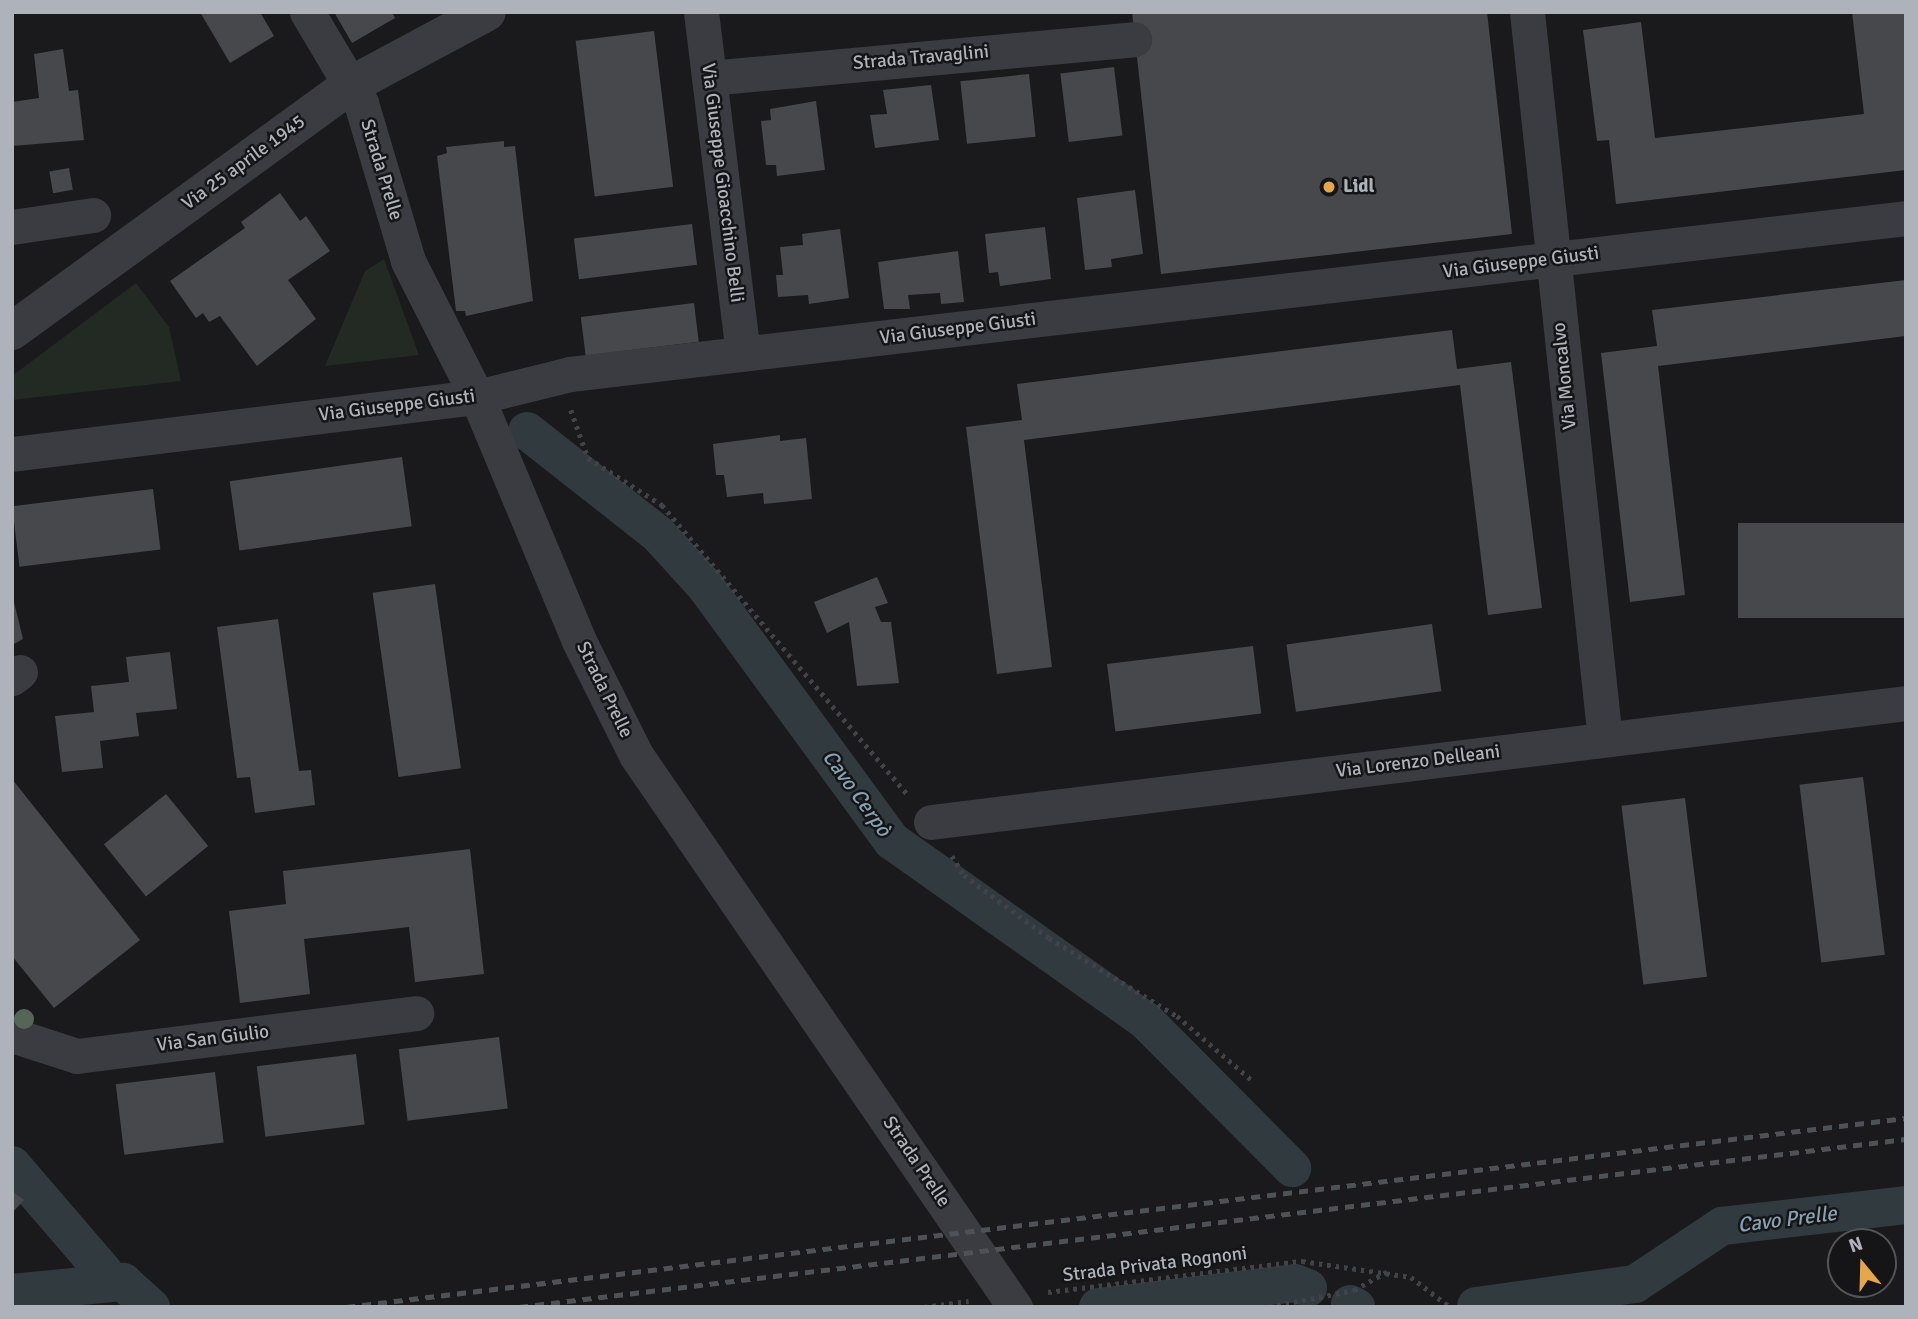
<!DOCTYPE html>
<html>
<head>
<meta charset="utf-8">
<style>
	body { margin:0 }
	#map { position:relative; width:1918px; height:1319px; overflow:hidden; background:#1a1a1c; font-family:Signika,sans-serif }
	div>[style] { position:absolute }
	.green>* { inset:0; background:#222a23 }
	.canal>* { height:38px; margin:-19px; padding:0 19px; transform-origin:19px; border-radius:19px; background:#313a3f }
	.building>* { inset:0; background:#47484c; transform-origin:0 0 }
	.path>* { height:4.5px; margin-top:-2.25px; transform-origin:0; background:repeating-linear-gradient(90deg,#414348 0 3.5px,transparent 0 8.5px) }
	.minor>* { height:35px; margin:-17.5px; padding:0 17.5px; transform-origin:17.5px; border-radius:17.5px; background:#3b3c41 }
	.tertiary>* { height:38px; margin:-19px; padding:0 19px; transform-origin:19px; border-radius:19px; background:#3b3c41 }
	.rail>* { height:5px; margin-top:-2.5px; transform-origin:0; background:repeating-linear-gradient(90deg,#4e5156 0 9px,transparent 0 16px) }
	.trees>* { width:20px; height:20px; margin:-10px; border-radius:50%; background:#556656 }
	.dots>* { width:19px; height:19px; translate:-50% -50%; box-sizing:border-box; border:4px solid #151517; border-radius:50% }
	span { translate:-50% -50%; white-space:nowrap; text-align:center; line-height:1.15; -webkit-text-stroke:5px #151517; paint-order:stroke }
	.street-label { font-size:19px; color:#aeb2ba }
	.poi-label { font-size:19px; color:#aeb2ba; font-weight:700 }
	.left { translate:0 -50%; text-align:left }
	.water-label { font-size:21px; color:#88a1b2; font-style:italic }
	.frame { position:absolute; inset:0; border:14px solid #aeb2ba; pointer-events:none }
	.north { position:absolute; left:1827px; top:1228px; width:70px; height:70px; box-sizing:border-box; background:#151517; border:2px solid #525458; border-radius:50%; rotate:341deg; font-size:19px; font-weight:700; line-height:28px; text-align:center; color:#aeb2ba }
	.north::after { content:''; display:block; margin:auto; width:24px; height:32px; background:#e5a749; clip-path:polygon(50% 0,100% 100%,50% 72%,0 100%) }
</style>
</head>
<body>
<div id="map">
	<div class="green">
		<div style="clip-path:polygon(384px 259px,419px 355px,325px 366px,365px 271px)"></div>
		<div style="clip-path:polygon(136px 283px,169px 327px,181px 381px,12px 400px,12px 376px)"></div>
	</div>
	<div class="canal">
		<div style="left:527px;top:431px;width:167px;rotate:38.2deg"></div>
		<div style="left:658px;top:534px;width:72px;rotate:47.8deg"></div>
		<div style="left:706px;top:587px;width:315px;rotate:53.8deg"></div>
		<div style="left:892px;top:841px;width:310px;rotate:35.3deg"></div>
		<div style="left:1145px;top:1020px;width:209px;rotate:45.2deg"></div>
		<div style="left:12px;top:1165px;width:141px;rotate:49.3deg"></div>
		<div style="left:12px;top:1293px;width:112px;rotate:-5.7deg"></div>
		<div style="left:123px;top:1282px;width:38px;rotate:42deg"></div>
		<div style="left:1350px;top:1304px;width:7px;rotate:27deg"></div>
		<div style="left:1476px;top:1306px;width:161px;rotate:-7.9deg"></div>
		<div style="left:1635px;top:1284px;width:105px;rotate:-33.7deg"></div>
		<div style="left:1722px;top:1226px;width:185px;rotate:-6.5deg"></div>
		<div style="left:1098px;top:1307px;width:198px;rotate:-6.9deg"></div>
		<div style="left:1295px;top:1283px;width:14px;rotate:21deg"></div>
	</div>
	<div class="building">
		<div style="clip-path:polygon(200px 12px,260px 12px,274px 36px,230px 63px)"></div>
		<div style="clip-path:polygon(334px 12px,392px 12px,395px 18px,352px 43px)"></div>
		<div style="clip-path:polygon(1132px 12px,1487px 12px,1512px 234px,1161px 274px)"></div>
		<div style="clip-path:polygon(1852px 12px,1906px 12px,1906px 170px,1616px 204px,1609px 140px,1597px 141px,1583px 30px,1641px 22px,1655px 138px,1864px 114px)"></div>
		<div style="left:654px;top:31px;width:157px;height:79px;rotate:83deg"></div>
		<div style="clip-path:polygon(63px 49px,69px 91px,78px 90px,84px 140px,12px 146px,12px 102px,39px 98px,34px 54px)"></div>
		<div style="left:1114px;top:67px;width:69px;height:54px;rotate:83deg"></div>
		<div style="left:1029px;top:74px;width:63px;height:69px;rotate:84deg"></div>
		<div style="clip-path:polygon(931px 85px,939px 140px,875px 148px,870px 115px,887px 114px,883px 90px)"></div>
		<div style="clip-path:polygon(816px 101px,825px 170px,777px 176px,776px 165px,766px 165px,761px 121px,771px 120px,770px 109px)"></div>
		<div style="clip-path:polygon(504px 141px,504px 147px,515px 146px,533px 301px,466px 316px,465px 311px,456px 311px,437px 156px,447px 153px,446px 147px)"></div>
		<div style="left:69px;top:168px;width:22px;height:20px;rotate:80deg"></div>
		<div style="clip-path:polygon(1135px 190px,1143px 254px,1111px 259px,1112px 267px,1085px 270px,1077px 198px)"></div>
		<div style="clip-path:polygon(280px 193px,300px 221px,306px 216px,330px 251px,288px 280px,316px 319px,257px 366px,220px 316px,209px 322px,203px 313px,196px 318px,170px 281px,245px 228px,241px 222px)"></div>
		<div style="left:692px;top:224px;width:41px;height:119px;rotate:83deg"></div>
		<div style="clip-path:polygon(1045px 227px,1051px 279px,1000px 286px,998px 272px,989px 273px,985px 234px)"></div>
		<div style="clip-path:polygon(840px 229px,849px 298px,809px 304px,808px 295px,778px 297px,776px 275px,783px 275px,780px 247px,803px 245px,802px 234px)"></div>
		<div style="clip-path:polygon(958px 251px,964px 302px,941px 304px,940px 293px,908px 295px,910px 309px,884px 309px,878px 262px)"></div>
		<div style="clip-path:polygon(1906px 280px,1906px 336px,1658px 366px,1685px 595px,1630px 602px,1601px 353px,1657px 346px,1652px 310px)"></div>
		<div style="left:694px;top:303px;width:39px;height:114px;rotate:83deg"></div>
		<div style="clip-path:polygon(1452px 330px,1457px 369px,1511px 362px,1542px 608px,1488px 615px,1460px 385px,1024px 440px,1052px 667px,997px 674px,966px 427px,1022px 420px,1017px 384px)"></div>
		<div style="clip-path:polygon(780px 435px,780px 441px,806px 438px,812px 499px,764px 504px,763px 493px,727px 497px,724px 475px,716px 475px,713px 444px)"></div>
		<div style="left:402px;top:457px;width:70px;height:174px;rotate:82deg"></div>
		<div style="left:153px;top:489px;width:61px;height:142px;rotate:83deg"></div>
		<div style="left:1906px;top:523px;width:95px;height:168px;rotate:90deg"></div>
		<div style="clip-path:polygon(877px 577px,888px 603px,875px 607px,881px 622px,891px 622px,899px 683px,857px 686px,849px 622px,827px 633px,814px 602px)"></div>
		<div style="left:435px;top:584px;width:186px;height:63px;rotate:82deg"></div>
		<div style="clip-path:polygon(12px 594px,23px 639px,12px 645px)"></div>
		<div style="clip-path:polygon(278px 619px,299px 771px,311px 770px,315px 805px,255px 813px,250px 777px,237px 778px,217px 627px)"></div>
		<div style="left:1432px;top:624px;width:68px;height:147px;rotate:82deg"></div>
		<div style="left:1253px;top:646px;width:68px;height:147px;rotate:83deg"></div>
		<div style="clip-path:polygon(170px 652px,177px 709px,136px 713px,139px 736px,100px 741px,103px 768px,62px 772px,55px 716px,94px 712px,91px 686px,129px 682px,126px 657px)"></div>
		<div style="left:1863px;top:777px;width:179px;height:64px;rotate:83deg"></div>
		<div style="clip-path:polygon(12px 779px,140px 940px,54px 1008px,12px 956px)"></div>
		<div style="left:166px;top:794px;width:67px;height:80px;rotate:51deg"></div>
		<div style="left:1685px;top:798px;width:180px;height:64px;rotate:83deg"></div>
		<div style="clip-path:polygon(470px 849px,484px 974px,415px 982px,409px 927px,304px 939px,310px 994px,240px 1003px,229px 911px,286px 904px,283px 871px)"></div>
		<div style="left:499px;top:1037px;width:72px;height:101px;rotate:83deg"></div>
		<div style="left:356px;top:1054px;width:71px;height:100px;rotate:83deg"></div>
		<div style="left:215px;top:1072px;width:71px;height:100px;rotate:83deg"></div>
		<div style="clip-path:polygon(12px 1191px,24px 1200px,12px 1213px)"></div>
	</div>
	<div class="path">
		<div style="left:571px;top:410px;width:51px;rotate:70.5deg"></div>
		<div style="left:588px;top:458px;width:88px;rotate:32.4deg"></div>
		<div style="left:662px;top:505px;width:380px;rotate:49.7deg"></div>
		<div style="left:952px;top:856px;width:22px;rotate:58deg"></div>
		<div style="left:964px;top:875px;width:106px;rotate:36.5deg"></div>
		<div style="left:1049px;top:938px;width:150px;rotate:31.4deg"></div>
		<div style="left:1177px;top:1016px;width:101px;rotate:40.6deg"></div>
		<div style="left:1048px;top:1292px;width:256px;rotate:-7deg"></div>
		<div style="left:1302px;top:1261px;width:110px;rotate:8.4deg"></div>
		<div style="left:1411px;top:1277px;width:49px;rotate:37.6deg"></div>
		<div style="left:924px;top:1307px;width:45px;rotate:-7.6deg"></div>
		<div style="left:1269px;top:1307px;width:87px;rotate:-11.3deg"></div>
		<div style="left:1354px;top:1290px;width:39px;rotate:-29deg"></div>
	</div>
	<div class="minor">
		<div style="left:307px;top:12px;width:106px;rotate:59.3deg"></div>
		<div style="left:361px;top:103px;width:165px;rotate:73.4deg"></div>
		<div style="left:408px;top:261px;width:153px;rotate:63.1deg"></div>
		<div style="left:477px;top:397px;width:264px;rotate:67.3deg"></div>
		<div style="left:579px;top:641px;width:127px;rotate:63.4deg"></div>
		<div style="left:636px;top:755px;width:670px;rotate:55.53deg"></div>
		<div style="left:701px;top:12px;width:344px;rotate:83deg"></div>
		<div style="left:1527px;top:12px;width:731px;rotate:83.88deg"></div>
		<div style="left:709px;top:78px;width:427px;rotate:-5.2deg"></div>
		<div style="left:12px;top:227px;width:82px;rotate:-8.4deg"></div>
		<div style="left:12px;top:454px;width:468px;rotate:-7deg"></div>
		<div style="left:477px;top:397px;width:96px;rotate:-13.9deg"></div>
		<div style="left:570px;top:374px;width:1345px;rotate:-6.66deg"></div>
		<div style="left:12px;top:678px;width:10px;rotate:-37deg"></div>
		<div style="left:931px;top:822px;width:982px;rotate:-6.96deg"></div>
		<div style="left:12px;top:1035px;width:68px;rotate:17.9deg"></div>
		<div style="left:77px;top:1056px;width:342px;rotate:-7.2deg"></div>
	</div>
	<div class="tertiary">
		<div style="left:12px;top:331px;width:419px;rotate:-36deg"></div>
		<div style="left:351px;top:85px;width:154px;rotate:-28.2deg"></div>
	</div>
	<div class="rail">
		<div style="left:346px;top:1307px;width:1571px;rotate:-6.91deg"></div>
		<div style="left:519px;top:1307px;width:1397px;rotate:-6.91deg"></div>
	</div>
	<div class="trees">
		<div style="left:24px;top:1019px"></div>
	</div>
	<div class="dots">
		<div style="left:1329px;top:187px;background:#e5a749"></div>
	</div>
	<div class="street-label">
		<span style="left:921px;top:58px;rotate:-5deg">Strada Travaglini</span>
		<span style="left:244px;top:163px;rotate:-36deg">Via 25 aprile 1945</span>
		<span style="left:381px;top:170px;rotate:73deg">Strada Prelle</span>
		<span style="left:722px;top:183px;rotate:83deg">Via Giuseppe Gioacchino Belli</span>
		<span style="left:1521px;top:263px;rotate:-7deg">Via Giuseppe Giusti</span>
		<span style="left:958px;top:329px;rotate:-7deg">Via Giuseppe Giusti</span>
		<span style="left:1565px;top:376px;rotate:-96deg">Via Moncalvo</span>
		<span style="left:397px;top:406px;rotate:-7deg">Via Giuseppe Giusti</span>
		<span style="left:604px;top:690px;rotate:64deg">Strada Prelle</span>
		<span style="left:1418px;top:762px;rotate:-7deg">Via Lorenzo Delleani</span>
		<span style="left:213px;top:1039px;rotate:-7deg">Via San Giulio</span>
		<span style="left:916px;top:1162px;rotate:56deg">Strada Prelle</span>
		<span style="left:1155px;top:1265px;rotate:-7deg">Strada Privata Rognoni</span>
	</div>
	<div class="poi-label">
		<span class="left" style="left:1343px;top:187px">Lidl</span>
	</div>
	<div class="water-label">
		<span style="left:857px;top:793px;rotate:54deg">Cavo Cerpò</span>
		<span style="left:1787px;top:1219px;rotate:-7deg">Cavo Prelle</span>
	</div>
	<div class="frame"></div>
	<div class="north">N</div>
</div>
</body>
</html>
